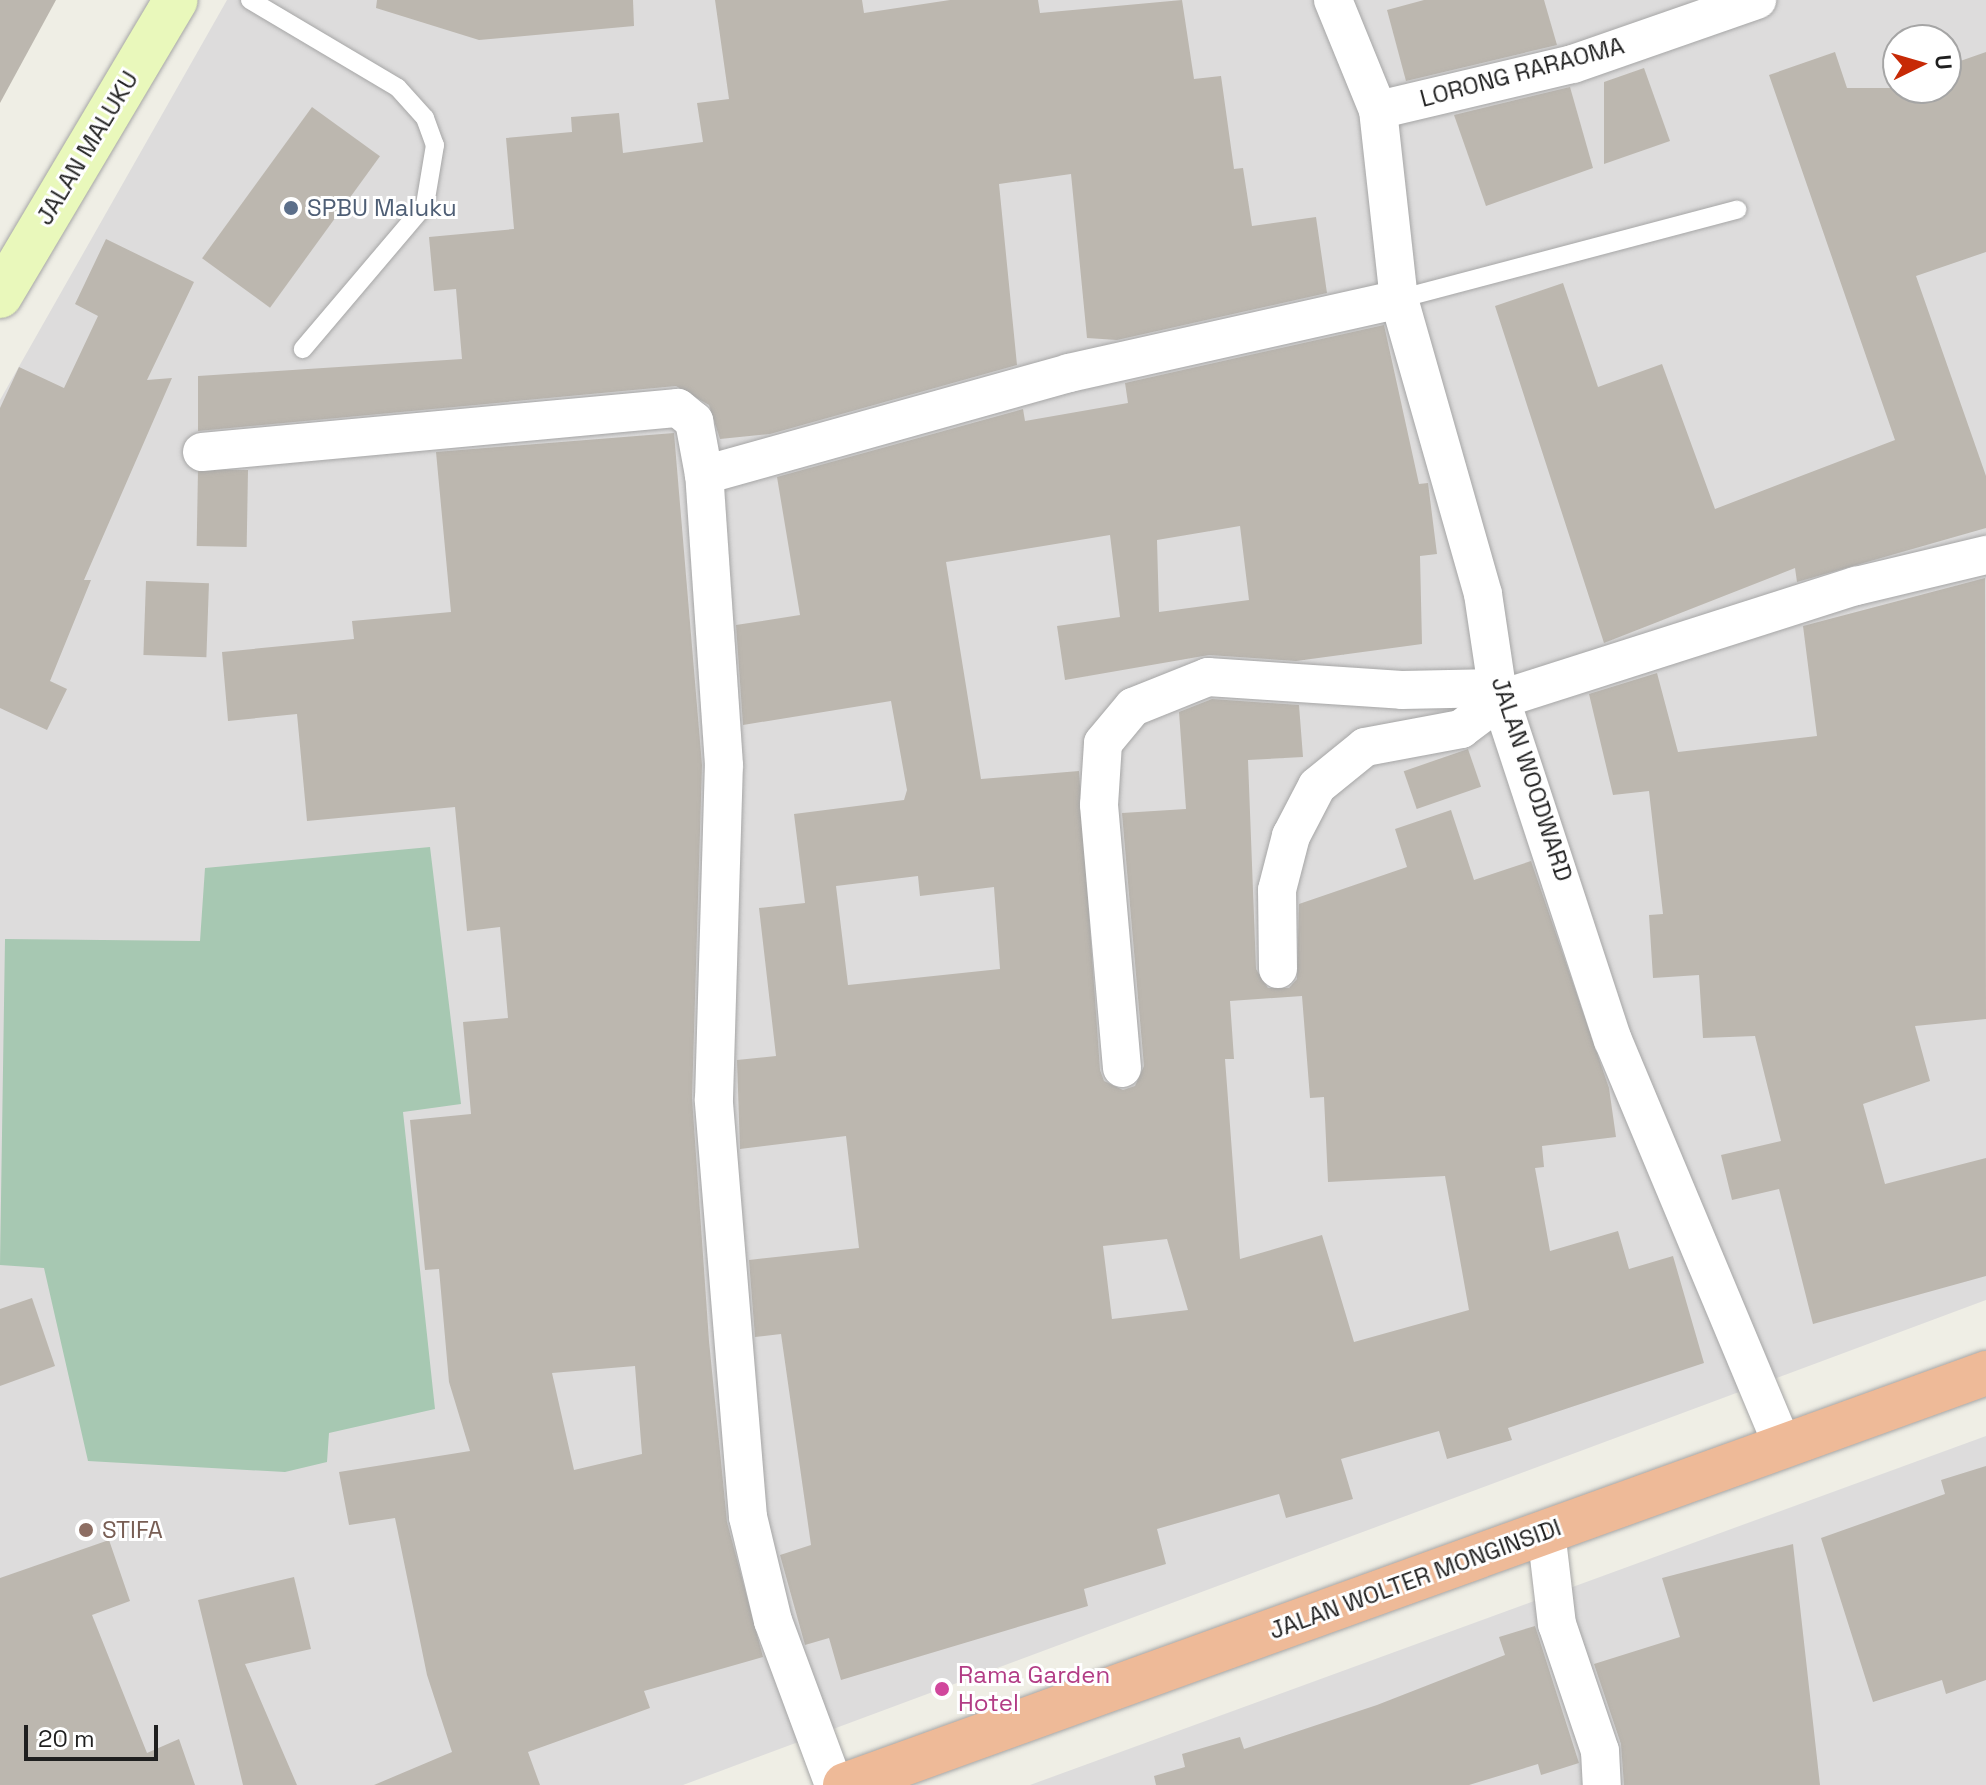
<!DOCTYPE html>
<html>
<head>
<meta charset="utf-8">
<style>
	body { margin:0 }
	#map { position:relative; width:1986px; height:1785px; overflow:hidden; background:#efeee5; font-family:"Space Grotesk",sans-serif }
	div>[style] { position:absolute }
	.residential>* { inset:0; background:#dddcdc }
	.cemetery>* { inset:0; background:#a7c8b2 }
	.building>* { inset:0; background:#bcb7af; transform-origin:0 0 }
	.roads { filter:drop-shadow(0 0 2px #a6a6a6) drop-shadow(0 0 2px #a6a6a6) }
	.service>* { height:18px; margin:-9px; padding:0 9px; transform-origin:9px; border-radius:9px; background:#fff }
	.minor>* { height:38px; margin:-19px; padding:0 19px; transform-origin:19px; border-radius:19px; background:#fff }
	.secondary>* { height:44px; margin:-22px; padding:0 22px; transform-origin:22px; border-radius:22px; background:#e9f8bb }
	.trunk>* { height:44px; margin:-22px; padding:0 22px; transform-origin:22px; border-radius:22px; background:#eeba98 }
	.dots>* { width:22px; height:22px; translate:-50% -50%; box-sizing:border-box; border:4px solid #fff; border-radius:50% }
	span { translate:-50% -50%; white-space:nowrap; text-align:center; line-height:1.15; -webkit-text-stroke:6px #fff; paint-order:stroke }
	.street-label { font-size:24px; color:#1f1f1f }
	.service-label { font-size:24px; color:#4e5e75 }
	.left { translate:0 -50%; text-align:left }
	.education-label { font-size:24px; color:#785e54 }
	.hotel-label { font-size:24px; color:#b23c85 }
	.north { position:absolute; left:1882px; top:24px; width:80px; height:80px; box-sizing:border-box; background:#fff; border:2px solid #a5a5a5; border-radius:50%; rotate:85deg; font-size:22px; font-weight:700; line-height:32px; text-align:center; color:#1f1f1f }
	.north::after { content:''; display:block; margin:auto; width:28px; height:36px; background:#c72a06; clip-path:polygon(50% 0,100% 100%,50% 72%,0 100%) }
	.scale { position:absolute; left:24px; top:1725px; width:134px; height:36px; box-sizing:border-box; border:4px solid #1f1f1f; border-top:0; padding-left:10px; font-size:24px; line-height:28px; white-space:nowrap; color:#1f1f1f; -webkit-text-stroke:6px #fff; paint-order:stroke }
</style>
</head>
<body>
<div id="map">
	<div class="residential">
		<div style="clip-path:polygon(evenodd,227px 0,1986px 0,1986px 1300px,683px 1785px,0 1785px,0 400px,227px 0,1898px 40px,1946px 40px,1946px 88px,1898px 88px,1898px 40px)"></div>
		<div style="clip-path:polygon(1986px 1436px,1986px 1785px,1030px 1785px)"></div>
	</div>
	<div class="cemetery">
		<div style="clip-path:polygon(430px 847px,461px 1104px,403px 1112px,435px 1409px,329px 1433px,327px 1462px,285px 1472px,88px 1461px,44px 1268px,0 1265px,5px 939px,200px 941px,205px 868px)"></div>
	</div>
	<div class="building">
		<div style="clip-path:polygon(0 0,56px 0,0 103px)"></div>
		<div style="clip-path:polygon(377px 0,633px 0,634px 26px,479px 40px,376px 8px)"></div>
		<div style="clip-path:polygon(715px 0,862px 0,864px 13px,950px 0,1038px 0,1040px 13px,1182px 0,1194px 79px,1221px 76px,1234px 169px,1243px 168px,1252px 226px,1316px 217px,1327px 293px,1117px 340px,1087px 338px,1071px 174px,999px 184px,1017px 365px,770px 434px,720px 439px,709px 405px,676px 386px,198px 431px,198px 376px,462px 359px,456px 289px,434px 291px,429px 237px,514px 229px,506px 138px,572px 132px,571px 117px,619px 113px,623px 153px,703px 142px,697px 103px,729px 99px)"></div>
		<div style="clip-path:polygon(1424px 0,1544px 0,1557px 45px,1406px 81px,1387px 10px)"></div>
		<div style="clip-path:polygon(1835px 52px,1847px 88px,1946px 88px,1946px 66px,1986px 52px,1986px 252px,1916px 276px,1986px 476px,1986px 528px,1797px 582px,1795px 568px,1604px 643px,1495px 306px,1563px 283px,1598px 387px,1662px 364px,1715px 509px,1895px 440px,1769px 75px)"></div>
		<div style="clip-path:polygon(1644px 68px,1670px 141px,1604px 164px,1604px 82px)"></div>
		<div style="clip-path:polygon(1570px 87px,1593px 168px,1486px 206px,1454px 115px)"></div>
		<div style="left:312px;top:107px;width:84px;height:187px;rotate:36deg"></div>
		<div style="clip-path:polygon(106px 239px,194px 282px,147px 380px,172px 378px,84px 580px,91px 580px,50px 681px,67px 689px,47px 730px,0 708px,0 408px,19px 367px,64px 388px,98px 316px,75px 304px)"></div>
		<div style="clip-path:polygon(evenodd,1384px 325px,1419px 484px,1428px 483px,1437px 554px,1420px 556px,1422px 644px,1296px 661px,1209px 655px,1065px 680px,1057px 626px,1120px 617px,1110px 535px,946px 562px,981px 779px,1079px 771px,1100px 1070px,1104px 1081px,1123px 1090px,1135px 1086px,1144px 1066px,1122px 813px,1186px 809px,1179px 712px,1212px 699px,1299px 705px,1303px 757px,1248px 760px,1256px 969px,1268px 988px,1289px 988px,1297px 979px,1299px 904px,1407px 867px,1395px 829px,1451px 810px,1474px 880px,1531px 861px,1609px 1088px,1616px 1137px,1542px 1146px,1544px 1167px,1535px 1168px,1550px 1251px,1618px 1231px,1629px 1269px,1673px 1256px,1704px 1363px,1508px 1428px,1512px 1440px,1447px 1459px,1439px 1431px,1341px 1459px,1353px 1499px,1286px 1518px,1279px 1494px,1157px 1529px,1166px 1564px,1084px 1589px,1088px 1606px,841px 1680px,829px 1638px,805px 1645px,780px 1555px,811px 1545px,781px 1334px,755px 1337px,749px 1260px,859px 1248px,846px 1136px,740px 1149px,737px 1060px,776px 1056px,759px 908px,805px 903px,794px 814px,904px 800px,907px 790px,891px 701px,743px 725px,736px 625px,800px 615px,777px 477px,1023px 409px,1025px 421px,1128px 403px,1125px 383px,1384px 325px,1240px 526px,1249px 600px,1159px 612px,1157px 540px,1240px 526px,1384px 325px,918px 876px,920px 896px,994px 887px,1000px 969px,848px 985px,836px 886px,918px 876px,1384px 325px,1302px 996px,1310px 1098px,1324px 1097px,1328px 1182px,1445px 1176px,1469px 1310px,1354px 1342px,1322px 1235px,1240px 1259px,1225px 1059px,1234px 1059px,1230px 1001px,1302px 996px,1384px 325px,1167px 1239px,1188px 1310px,1112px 1319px,1103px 1246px,1167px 1239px)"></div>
		<div style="clip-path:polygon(evenodd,674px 433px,702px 765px,692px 1098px,709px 1341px,727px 1522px,763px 1657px,644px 1691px,650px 1708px,528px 1752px,540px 1785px,374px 1785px,452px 1752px,427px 1675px,395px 1518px,349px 1525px,339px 1472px,470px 1451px,449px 1382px,439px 1269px,425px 1270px,410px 1120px,471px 1114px,463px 1022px,508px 1018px,500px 927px,467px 931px,455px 807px,307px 821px,297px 714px,228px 721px,222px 652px,354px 639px,352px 621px,451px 612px,436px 452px,674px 433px,635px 1366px,642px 1454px,574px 1470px,552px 1373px,635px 1366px)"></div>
		<div style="left:248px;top:470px;width:77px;height:50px;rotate:91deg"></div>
		<div style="clip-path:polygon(1985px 578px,1986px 1019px,1915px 1026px,1930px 1081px,1863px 1104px,1885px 1184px,1986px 1158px,1986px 1276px,1813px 1324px,1779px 1189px,1732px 1200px,1721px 1155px,1781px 1141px,1755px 1036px,1703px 1038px,1699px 975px,1653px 978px,1649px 915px,1663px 914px,1649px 791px,1613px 795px,1589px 694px,1657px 673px,1678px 752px,1817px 736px,1803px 626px)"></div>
		<div style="left:146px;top:581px;width:63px;height:74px;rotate:2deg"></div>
		<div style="left:1468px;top:749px;width:40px;height:68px;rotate:71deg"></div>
		<div style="clip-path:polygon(32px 1298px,55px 1366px,0 1386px,0 1309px)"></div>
		<div style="clip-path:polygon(1986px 1466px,1986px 1680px,1946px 1694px,1942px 1680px,1873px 1702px,1821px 1538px,1945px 1494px,1941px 1480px)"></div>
		<div style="clip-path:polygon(109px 1540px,130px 1601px,92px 1615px,147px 1753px,179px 1739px,195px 1785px,0 1785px,0 1578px)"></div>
		<div style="clip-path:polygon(1793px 1544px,1820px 1785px,1624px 1785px,1621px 1744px,1594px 1664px,1680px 1637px,1662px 1578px)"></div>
		<div style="clip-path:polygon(294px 1577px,311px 1649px,245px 1664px,297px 1785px,243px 1785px,198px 1600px)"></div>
		<div style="clip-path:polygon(1535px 1626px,1579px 1763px,1541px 1775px,1538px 1764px,1469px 1785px,1156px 1785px,1154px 1776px,1185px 1767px,1182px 1754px,1240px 1737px,1244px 1749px,1377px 1705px,1505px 1655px,1499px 1637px)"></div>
	</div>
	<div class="roads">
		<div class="service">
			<div style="left:250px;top:0;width:172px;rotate:30.7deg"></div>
			<div style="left:398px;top:88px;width:40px;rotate:48deg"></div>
			<div style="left:425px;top:118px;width:29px;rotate:70deg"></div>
			<div style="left:435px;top:145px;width:61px;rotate:99.5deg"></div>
			<div style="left:425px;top:205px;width:189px;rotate:130.3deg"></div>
			<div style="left:1399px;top:299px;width:350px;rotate:-14.8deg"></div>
		</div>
		<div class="minor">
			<div style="left:1333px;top:0;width:119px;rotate:67.8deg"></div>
			<div style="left:1378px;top:110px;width:190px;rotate:83.7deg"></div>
			<div style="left:1399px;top:299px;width:307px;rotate:74.1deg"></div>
			<div style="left:1483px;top:594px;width:95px;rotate:81.5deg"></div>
			<div style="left:1497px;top:688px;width:371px;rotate:71.8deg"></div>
			<div style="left:1613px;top:1040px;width:438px;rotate:67.3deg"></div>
			<div style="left:1378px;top:110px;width:200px;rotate:-13.3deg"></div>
			<div style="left:1573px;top:64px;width:195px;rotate:-19.2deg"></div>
			<div style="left:202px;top:452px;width:478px;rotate:-5.3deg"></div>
			<div style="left:678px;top:408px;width:21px;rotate:39deg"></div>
			<div style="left:694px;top:421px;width:55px;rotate:79.5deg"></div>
			<div style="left:1278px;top:969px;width:79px;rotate:-90.7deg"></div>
			<div style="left:1277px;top:890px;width:56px;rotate:-75.5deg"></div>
			<div style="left:1291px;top:836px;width:56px;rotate:-62.5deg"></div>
			<div style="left:1317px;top:786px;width:62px;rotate:-39.1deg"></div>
			<div style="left:1365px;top:747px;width:98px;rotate:-10.6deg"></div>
			<div style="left:1461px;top:729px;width:50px;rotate:-36.9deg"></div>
			<div style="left:1501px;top:699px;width:373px;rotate:-17.7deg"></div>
			<div style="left:1856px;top:586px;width:134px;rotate:-13.4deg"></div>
			<div style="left:1122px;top:1068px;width:264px;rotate:-95deg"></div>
			<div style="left:1099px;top:805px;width:62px;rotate:-86.3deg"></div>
			<div style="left:1103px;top:743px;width:47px;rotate:-50.2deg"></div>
			<div style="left:1133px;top:707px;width:81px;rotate:-21.8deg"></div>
			<div style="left:1208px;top:677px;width:194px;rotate:3.8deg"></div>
			<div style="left:1402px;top:690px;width:95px;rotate:-1.2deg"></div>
			<div style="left:1546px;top:1531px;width:94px;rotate:83.3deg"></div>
			<div style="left:1557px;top:1624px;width:134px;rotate:71.3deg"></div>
			<div style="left:1600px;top:1751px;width:34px;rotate:87deg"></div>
			<div style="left:834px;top:1785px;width:175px;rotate:-110.4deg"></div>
			<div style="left:773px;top:1621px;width:107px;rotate:-103.5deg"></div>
			<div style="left:748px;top:1517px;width:419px;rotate:-94.7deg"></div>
			<div style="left:714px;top:1099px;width:334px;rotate:-88.3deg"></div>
			<div style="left:724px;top:765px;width:291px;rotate:-93.9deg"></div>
			<div style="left:704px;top:475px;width:379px;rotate:-15.6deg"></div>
			<div style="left:1069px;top:373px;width:338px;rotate:-12.6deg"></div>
		</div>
		<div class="secondary">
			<div style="left:0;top:296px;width:344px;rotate:-59.3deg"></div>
		</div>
		<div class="trunk">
			<div style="left:845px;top:1785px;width:1213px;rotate:-19.85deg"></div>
		</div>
	</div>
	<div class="dots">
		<div style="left:291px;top:208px;background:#5c6f8a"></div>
		<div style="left:86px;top:1530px;background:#8d6e63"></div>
		<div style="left:942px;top:1689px;background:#d1479c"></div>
	</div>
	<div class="street-label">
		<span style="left:1522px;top:72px;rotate:-15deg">LORONG RARAOMA</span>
		<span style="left:87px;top:148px;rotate:-59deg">JALAN MALUKU</span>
		<span style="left:1532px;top:779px;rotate:72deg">JALAN WOODWARD</span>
		<span style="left:1415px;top:1579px;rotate:-20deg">JALAN WOLTER MONGINSIDI</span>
	</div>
	<div class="service-label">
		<span class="left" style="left:307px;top:208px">SPBU Maluku</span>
	</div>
	<div class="education-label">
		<span class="left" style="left:102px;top:1530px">STIFA</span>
	</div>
	<div class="hotel-label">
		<span class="left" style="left:958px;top:1689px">Rama Garden<br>Hotel</span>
	</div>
	<div class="north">U</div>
	<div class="scale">20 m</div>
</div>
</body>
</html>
